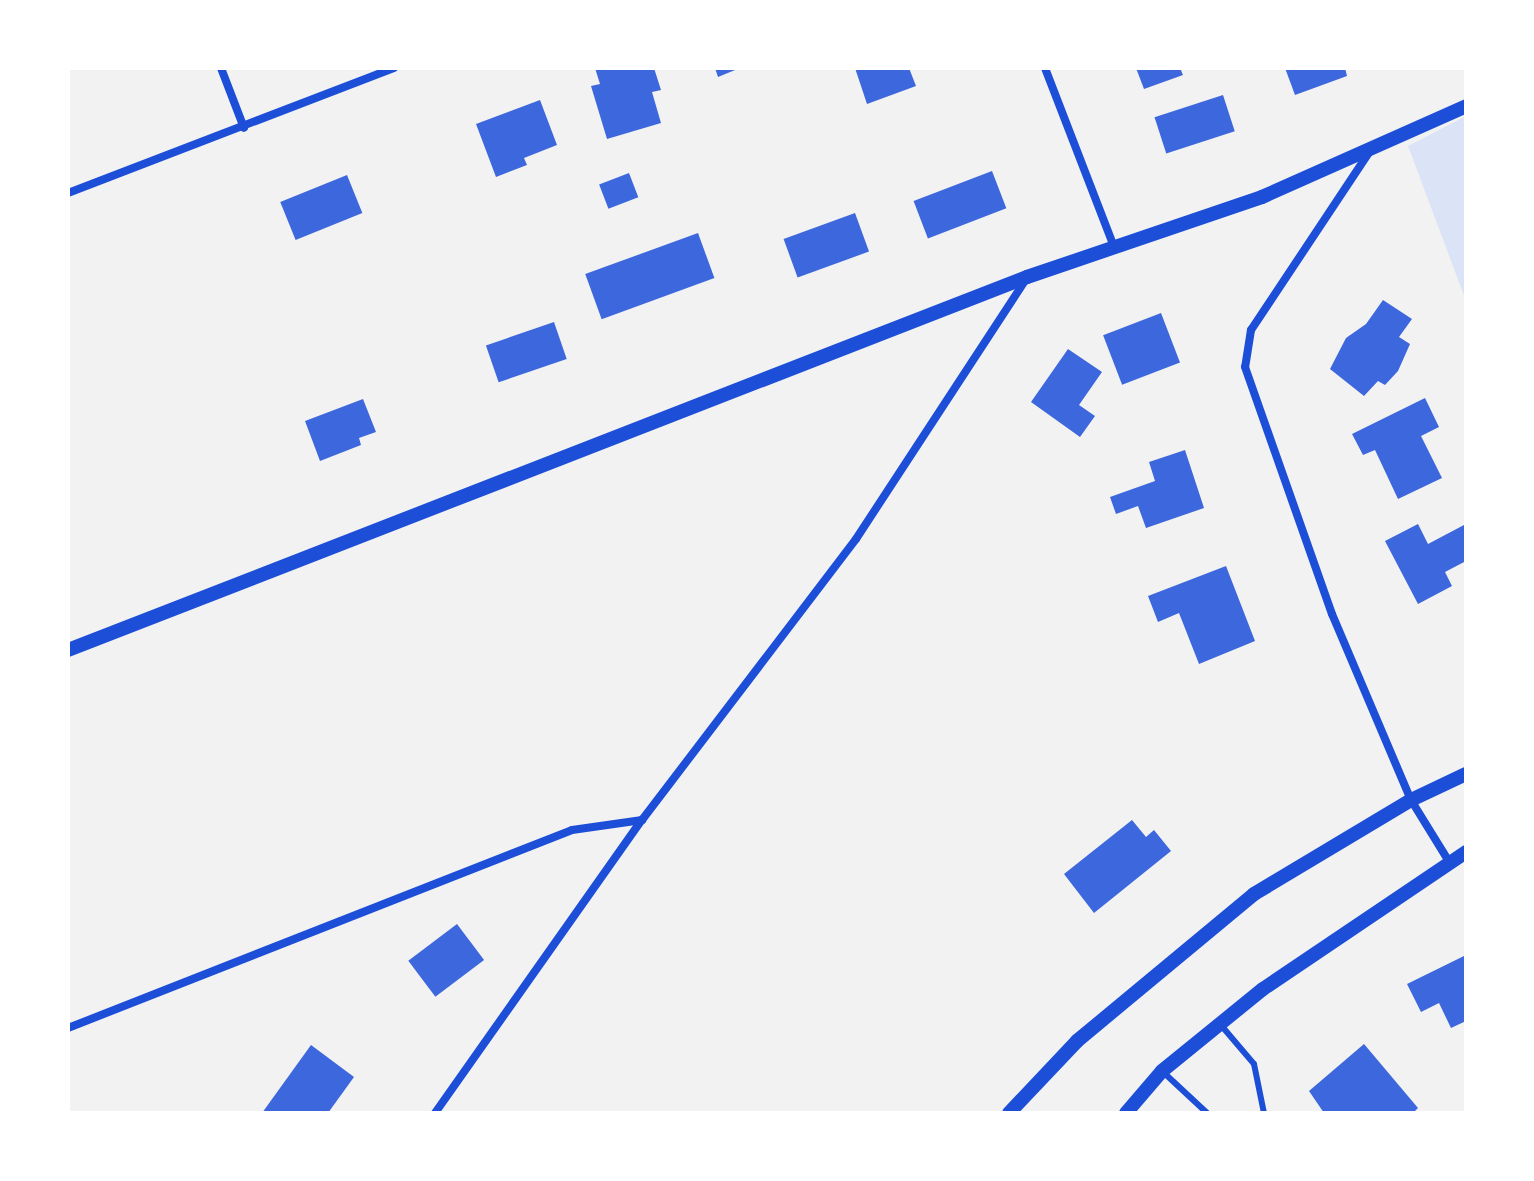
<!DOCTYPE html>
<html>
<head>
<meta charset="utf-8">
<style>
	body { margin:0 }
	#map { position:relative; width:1534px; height:1181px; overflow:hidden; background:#f2f2f2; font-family:"Archivo Narrow",sans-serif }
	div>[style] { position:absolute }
	.green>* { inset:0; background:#dbe4f7 }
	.building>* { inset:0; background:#3d67dc; transform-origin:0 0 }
	.service>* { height:6px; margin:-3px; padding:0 3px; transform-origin:3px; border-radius:3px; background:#1d4ed8 }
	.minor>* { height:8px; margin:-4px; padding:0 4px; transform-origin:4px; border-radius:4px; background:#1d4ed8 }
	.tertiary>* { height:14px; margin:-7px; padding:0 7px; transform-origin:7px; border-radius:7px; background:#1d4ed8 }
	span { translate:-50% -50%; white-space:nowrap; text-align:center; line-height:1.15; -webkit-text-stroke:8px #fff; paint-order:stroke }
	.frame { position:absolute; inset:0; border:70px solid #fff; pointer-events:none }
</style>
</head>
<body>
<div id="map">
	<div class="green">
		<div style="clip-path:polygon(1466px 116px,1466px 301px,1408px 146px)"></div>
	</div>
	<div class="building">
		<div style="clip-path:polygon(595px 68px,654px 68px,661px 90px,652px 92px,661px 123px,607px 139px,591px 86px,600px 84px)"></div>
		<div style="clip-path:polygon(715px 68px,740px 68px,718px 77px)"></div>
		<div style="clip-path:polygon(855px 68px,909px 68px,916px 86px,867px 104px)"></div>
		<div style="clip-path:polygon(1136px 68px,1180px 68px,1183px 75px,1144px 89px)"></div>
		<div style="clip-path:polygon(1285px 68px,1345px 68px,1347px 76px,1295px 95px)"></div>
		<div style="left:1223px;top:95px;width:38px;height:72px;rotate:72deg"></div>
		<div style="clip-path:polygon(540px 100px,557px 145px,524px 158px,527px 165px,496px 177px,476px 124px)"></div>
		<div style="left:992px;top:171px;width:40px;height:84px;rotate:69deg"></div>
		<div style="left:629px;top:173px;width:26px;height:32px;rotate:69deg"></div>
		<div style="left:347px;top:175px;width:41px;height:72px;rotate:68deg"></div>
		<div style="left:855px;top:213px;width:41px;height:76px;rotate:70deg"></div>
		<div style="left:698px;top:233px;width:48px;height:120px;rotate:70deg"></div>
		<div style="clip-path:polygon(1383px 300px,1412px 319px,1399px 337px,1410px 344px,1398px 371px,1385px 385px,1378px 381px,1364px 396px,1330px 369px,1346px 338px,1366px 324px)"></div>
		<div style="left:1161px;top:313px;width:53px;height:62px;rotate:69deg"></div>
		<div style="left:554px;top:322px;width:39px;height:72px;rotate:71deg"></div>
		<div style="clip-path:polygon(1068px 349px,1102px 372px,1079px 405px,1095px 416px,1080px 437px,1031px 402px)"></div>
		<div style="clip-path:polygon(1425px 398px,1439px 427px,1421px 436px,1442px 478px,1398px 499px,1375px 450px,1363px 455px,1352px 434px)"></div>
		<div style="clip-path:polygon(363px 399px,376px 432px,359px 438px,361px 445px,320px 461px,305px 421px)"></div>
		<div style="clip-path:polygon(1185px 450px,1204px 508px,1146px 528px,1138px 506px,1116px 514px,1110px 497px,1155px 481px,1149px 462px)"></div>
		<div style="clip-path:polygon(1418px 524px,1428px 544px,1464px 525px,1466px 561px,1445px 572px,1452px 586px,1418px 604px,1385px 541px)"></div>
		<div style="clip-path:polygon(1226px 566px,1255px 641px,1199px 664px,1179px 613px,1158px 622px,1148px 596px)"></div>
		<div style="clip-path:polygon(1132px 820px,1146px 837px,1154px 830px,1171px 851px,1094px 913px,1064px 874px)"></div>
		<div style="left:457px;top:924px;width:45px;height:61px;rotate:53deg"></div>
		<div style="clip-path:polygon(1466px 955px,1466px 1021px,1451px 1028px,1439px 1003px,1421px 1012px,1407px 984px)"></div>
		<div style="clip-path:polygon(1364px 1044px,1418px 1108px,1413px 1113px,1324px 1113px,1309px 1091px)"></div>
		<div style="clip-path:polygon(311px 1045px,354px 1077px,328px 1113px,262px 1113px)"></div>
	</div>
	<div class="service">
		<div style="left:1220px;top:1024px;width:52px;rotate:49.6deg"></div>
		<div style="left:1254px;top:1064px;width:50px;rotate:78.5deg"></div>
		<div style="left:1162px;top:1071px;width:62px;rotate:43deg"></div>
	</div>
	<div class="minor">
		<div style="left:221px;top:68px;width:64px;rotate:69deg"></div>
		<div style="left:1045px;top:68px;width:192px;rotate:68.9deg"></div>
		<div style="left:1370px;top:151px;width:215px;rotate:123.6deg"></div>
		<div style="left:1251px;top:330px;width:37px;rotate:99deg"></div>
		<div style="left:1245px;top:367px;width:262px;rotate:70.6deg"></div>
		<div style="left:1332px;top:614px;width:202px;rotate:67deg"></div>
		<div style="left:1411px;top:800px;width:70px;rotate:58.3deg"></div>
		<div style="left:68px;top:193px;width:349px;rotate:-21deg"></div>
		<div style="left:68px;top:1028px;width:541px;rotate:-21.45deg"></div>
		<div style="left:572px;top:830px;width:71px;rotate:-8.1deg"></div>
		<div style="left:435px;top:1113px;width:359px;rotate:-54.8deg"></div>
		<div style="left:642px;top:820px;width:353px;rotate:-52.7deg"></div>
		<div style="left:856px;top:539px;width:312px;rotate:-56.8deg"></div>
	</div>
	<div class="tertiary">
		<div style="left:68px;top:650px;width:1029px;rotate:-21.25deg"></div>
		<div style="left:1027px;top:277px;width:248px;rotate:-18.8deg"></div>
		<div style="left:1262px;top:197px;width:223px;rotate:-24deg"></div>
		<div style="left:1009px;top:1113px;width:99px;rotate:-46.6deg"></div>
		<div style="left:1077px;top:1041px;width:230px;rotate:-39.7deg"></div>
		<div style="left:1254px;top:894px;width:183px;rotate:-30.9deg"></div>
		<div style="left:1411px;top:800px;width:61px;rotate:-25.3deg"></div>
		<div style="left:1126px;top:1113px;width:55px;rotate:-49.4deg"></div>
		<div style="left:1162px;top:1071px;width:130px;rotate:-39.1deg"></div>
		<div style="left:1263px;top:989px;width:245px;rotate:-34deg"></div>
	</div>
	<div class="frame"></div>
</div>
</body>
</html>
